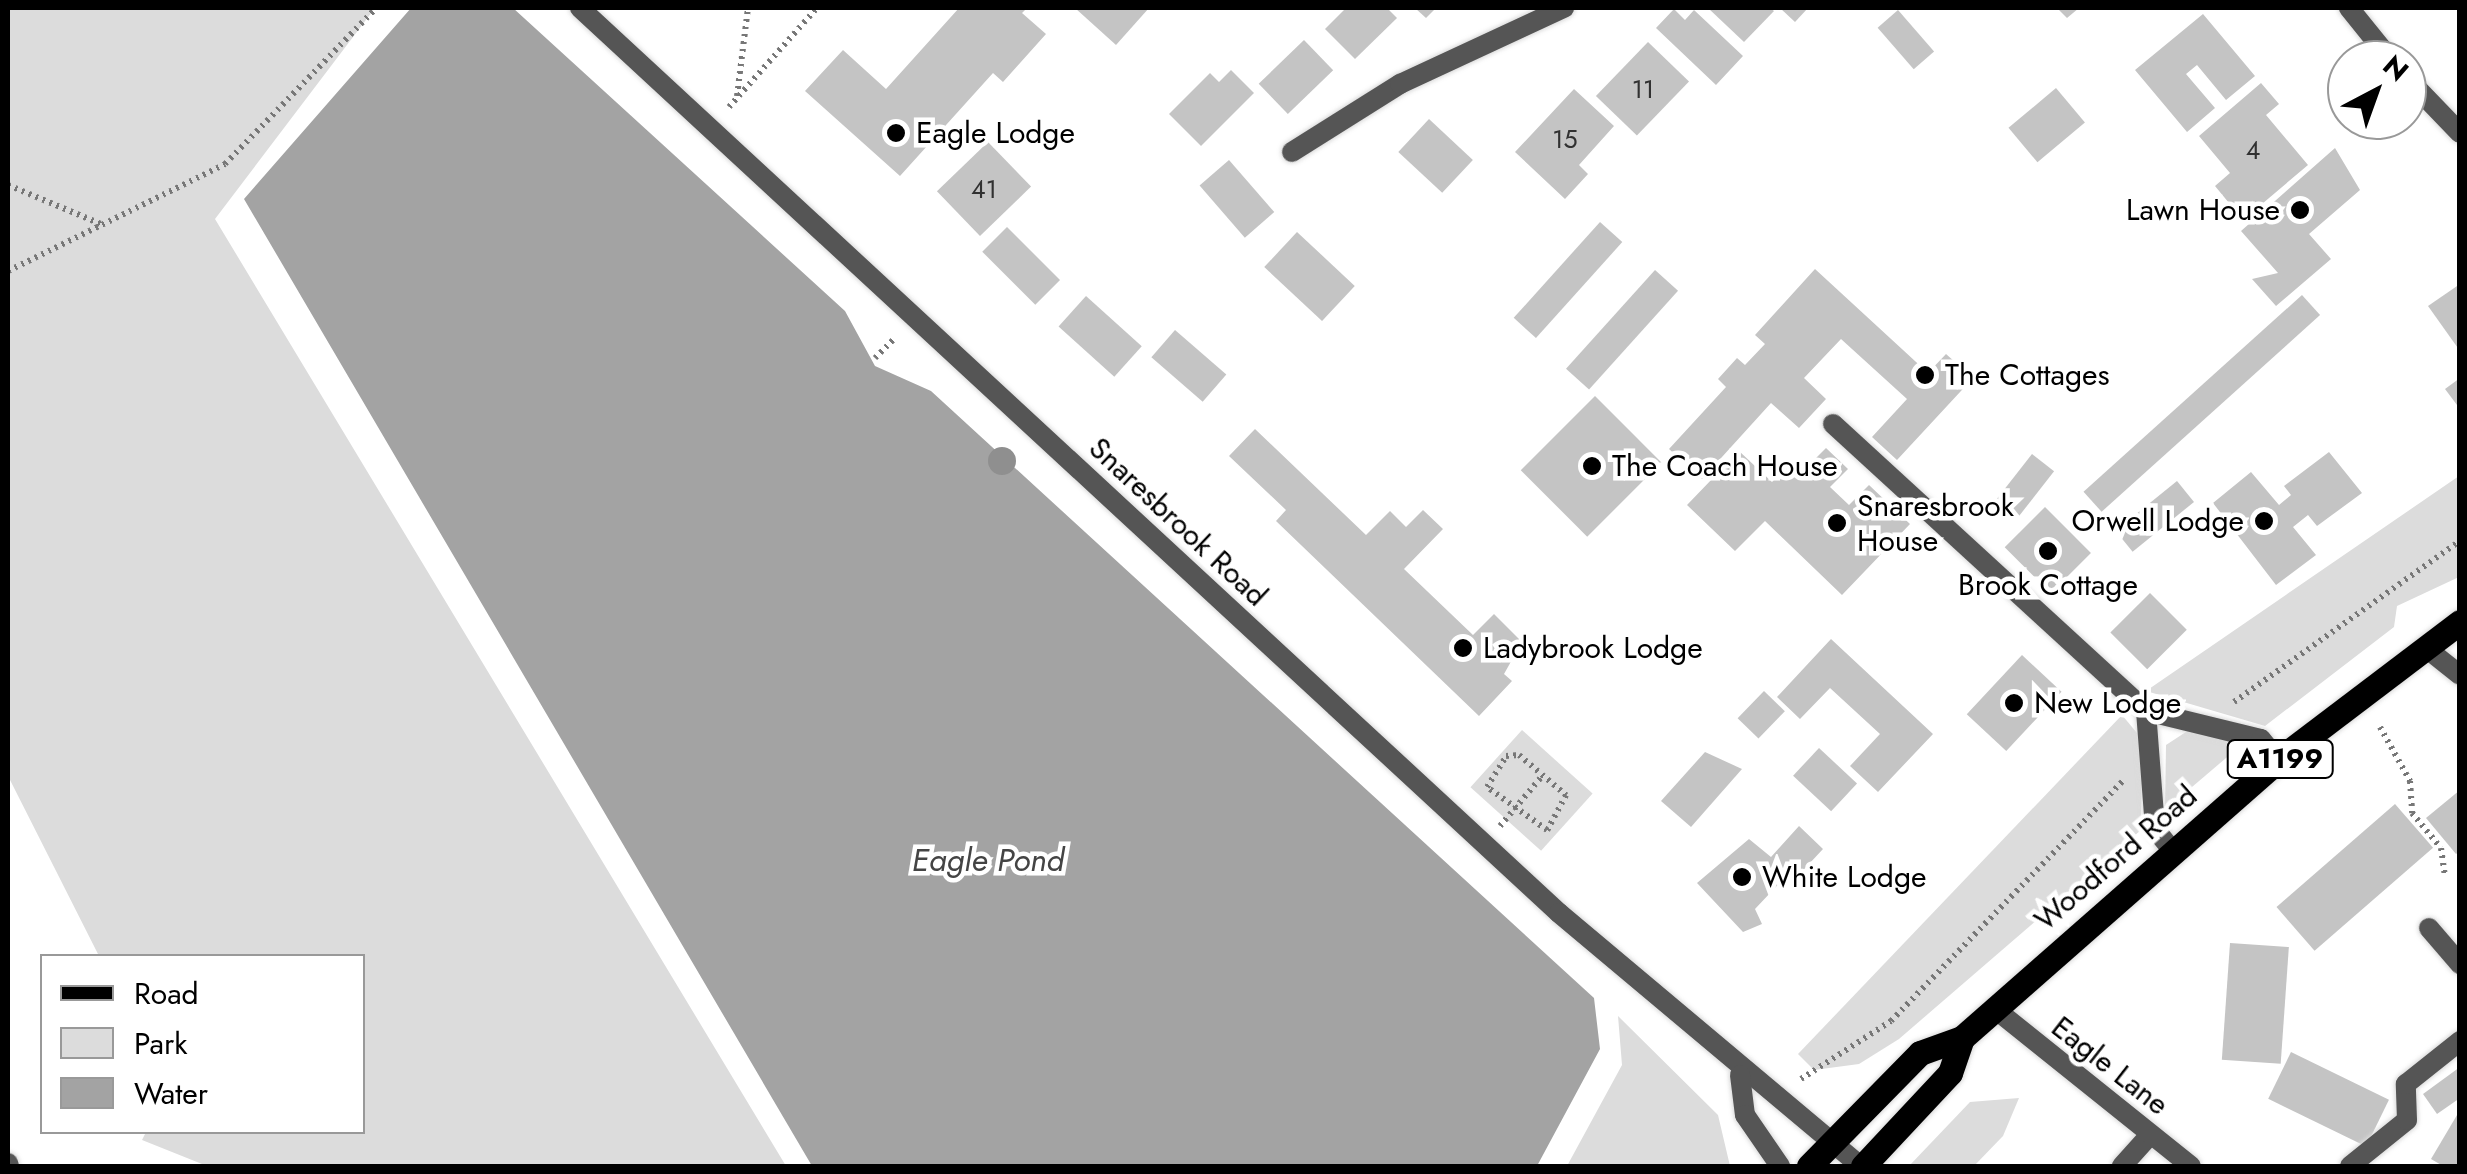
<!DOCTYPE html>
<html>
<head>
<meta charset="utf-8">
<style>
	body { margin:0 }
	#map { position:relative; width:2467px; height:1174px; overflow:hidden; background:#fff; font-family:Jost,sans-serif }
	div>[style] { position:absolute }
	.green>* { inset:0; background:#dcdcdc; transform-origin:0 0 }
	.water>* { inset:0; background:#a3a3a3 }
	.building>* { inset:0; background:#c4c4c4; transform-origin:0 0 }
	.path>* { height:6px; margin-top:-3px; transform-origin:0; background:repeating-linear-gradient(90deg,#777 0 2.5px,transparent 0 7.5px) }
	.roads { filter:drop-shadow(0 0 2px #dbdbdb) drop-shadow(0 0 2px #dbdbdb) }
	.service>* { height:20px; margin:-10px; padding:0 10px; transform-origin:10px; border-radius:10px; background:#555 }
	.minor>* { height:20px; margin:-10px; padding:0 10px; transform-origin:10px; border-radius:10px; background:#555 }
	.tertiary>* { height:20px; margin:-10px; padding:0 10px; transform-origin:10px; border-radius:10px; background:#555 }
	.primary>* { height:25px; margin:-12.5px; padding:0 12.5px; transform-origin:12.5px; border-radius:12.5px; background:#000 }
	.trees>* { width:28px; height:28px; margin:-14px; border-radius:50%; background:#8f8f8f }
	.dots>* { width:28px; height:28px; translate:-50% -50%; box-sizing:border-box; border:5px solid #fff; border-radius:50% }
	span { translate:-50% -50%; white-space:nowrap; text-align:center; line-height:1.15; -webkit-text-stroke:9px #fff; paint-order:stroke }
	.number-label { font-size:25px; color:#313131 }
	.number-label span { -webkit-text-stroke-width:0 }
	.shield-label span { padding:2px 8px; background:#fff; border:2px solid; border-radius:8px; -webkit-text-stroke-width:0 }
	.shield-label { font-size:28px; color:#000; font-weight:700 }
	.poi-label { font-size:30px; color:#000 }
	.left { translate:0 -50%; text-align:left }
	.right { translate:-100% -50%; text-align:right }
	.street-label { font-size:30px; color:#000 }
	.water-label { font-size:32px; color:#444; font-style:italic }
	.frame { position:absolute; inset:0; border:10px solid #000; pointer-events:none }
	.legend { position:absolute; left:40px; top:954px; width:325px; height:180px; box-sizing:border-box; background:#fff; border:2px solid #999; margin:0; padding:12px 18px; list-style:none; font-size:30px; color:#000 }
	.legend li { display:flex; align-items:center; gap:20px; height:50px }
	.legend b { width:50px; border:2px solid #999 }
	.north { position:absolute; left:2327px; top:40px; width:100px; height:100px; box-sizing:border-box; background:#fff; border:2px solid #999; border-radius:50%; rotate:41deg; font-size:28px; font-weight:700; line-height:40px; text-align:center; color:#000 }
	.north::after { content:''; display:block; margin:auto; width:35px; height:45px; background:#000; clip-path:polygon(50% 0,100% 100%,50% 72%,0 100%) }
</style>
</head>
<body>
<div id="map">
	<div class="green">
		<div style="clip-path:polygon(8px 8px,375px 8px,215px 219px,786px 1166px,207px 1166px,142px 1140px,146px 1132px,362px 1132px,362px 956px,99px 956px,8px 776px)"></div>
		<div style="clip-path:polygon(2459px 476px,2459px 577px,2397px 606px,2394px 627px,2265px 726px,2146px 691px)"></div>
		<div style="clip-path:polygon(2122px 715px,2142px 739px,2141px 830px,1899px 1039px,1859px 1064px,1814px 1070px,1798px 1054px)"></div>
		<div style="clip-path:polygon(2192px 728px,2246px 741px,2165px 810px,2166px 745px)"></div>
		<div style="left:1522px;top:730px;width:95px;height:77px;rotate:42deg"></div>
		<div style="clip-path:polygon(1618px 1016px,1718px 1115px,1730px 1166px,1567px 1166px,1622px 1065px)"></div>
		<div style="clip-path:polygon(2019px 1098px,2003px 1136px,1974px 1166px,1909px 1166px,1970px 1102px)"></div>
	</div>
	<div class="water">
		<div style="clip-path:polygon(411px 8px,513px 8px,845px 311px,875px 366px,931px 391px,1594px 998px,1600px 1049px,1537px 1166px,812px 1166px,244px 199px)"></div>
	</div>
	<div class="building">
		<div style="clip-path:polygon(959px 8px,1027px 8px,1022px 13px,1046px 34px,1003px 82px,993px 73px,900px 176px,805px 91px,843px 50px,886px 89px)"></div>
		<div style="clip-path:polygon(1075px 8px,1149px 8px,1116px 45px)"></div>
		<div style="clip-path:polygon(1346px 8px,1387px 8px,1397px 18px,1355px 59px,1325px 29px)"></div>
		<div style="clip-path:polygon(1415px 8px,1436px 8px,1426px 18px)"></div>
		<div style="clip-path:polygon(1708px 8px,1770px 8px,1774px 11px,1744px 42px)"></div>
		<div style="clip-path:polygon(1780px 8px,1808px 8px,1795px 22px)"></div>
		<div style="clip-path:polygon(2057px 8px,2079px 8px,2067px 18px)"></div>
		<div style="clip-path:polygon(1674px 9px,1685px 20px,1694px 10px,1743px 56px,1716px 85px,1656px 28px)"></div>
		<div style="left:1898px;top:10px;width:55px;height:27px;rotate:49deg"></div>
		<div style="clip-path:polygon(2203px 14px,2255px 76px,2226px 100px,2197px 65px,2186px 74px,2215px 108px,2187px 132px,2135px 70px)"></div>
		<div style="left:1304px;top:40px;width:42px;height:63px;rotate:46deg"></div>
		<div style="left:1648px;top:42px;width:57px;height:75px;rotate:44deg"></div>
		<div style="clip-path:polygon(1231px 70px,1254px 93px,1201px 146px,1169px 114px,1210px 73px,1219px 82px)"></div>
		<div style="clip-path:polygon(2261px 83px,2279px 104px,2266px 115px,2308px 165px,2243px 220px,2215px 186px,2230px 173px,2199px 136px)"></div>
		<div style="left:2056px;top:88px;width:45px;height:62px;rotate:50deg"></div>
		<div style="clip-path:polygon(1574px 89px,1614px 126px,1579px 165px,1588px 174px,1565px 199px,1515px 152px)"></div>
		<div style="left:1429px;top:119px;width:60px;height:45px;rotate:43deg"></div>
		<div style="left:988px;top:142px;width:62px;height:71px;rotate:46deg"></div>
		<div style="clip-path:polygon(2335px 148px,2360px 190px,2309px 234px,2331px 259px,2276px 306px,2252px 279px,2278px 273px,2241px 231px)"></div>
		<div style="left:1229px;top:160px;width:69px;height:39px;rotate:49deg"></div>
		<div style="left:1600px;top:222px;width:30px;height:129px;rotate:42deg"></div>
		<div style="left:1007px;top:227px;width:75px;height:35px;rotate:45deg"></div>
		<div style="left:1297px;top:232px;width:79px;height:48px;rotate:43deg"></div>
		<div style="clip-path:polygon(1815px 269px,1928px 373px,1946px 354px,1973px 378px,1897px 460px,1872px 437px,1907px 399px,1841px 339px,1804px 378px,1826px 399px,1799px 428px,1771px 403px,1702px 479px,1669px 449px,1726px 387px,1718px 379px,1737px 358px,1745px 365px,1765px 344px,1755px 335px)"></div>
		<div style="left:1655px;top:270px;width:31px;height:133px;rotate:42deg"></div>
		<div style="clip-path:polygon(2460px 284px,2460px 351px,2428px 306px)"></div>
		<div style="left:2302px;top:295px;width:27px;height:294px;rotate:48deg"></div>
		<div style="left:1086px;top:296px;width:75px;height:41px;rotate:42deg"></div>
		<div style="left:1175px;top:330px;width:68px;height:36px;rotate:41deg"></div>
		<div style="clip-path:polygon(2460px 378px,2460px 409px,2445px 389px)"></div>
		<div style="left:1595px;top:396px;width:94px;height:105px;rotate:45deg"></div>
		<div style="clip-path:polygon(1255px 429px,1366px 535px,1390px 511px,1406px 527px,1423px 510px,1443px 529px,1404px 569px,1473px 635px,1494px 614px,1522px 642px,1504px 674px,1512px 681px,1479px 716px,1276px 521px,1286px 510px,1229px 456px)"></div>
		<div style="clip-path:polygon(1826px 448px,1848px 469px,1830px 487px,1849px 505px,1869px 485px,1910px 524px,1842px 595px,1765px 521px,1735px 551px,1687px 505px,1739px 451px,1772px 482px,1795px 458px,1806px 468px)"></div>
		<div style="clip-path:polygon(2329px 452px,2362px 493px,2317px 526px,2308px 515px,2293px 527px,2316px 555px,2276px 585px,2213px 503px,2251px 472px,2279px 505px,2291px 495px,2284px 486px)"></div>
		<div style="left:2032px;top:454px;width:28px;height:61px;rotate:38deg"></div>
		<div style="left:2177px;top:481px;width:27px;height:79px;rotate:51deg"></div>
		<div style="left:2045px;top:507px;width:65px;height:57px;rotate:45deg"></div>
		<div style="left:2150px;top:593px;width:52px;height:56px;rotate:45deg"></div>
		<div style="clip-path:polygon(1831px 639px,1933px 734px,1878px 792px,1850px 766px,1880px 734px,1830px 688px,1800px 719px,1777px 697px)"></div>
		<div style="left:2022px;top:655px;width:54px;height:81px;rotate:43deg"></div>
		<div style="left:1764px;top:691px;width:29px;height:38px;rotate:44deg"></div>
		<div style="left:1819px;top:748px;width:52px;height:38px;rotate:43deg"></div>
		<div style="clip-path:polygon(1705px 752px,1742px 769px,1691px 827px,1661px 801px)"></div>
		<div style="clip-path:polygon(2460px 790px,2460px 851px,2456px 854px,2426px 818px)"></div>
		<div style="left:2395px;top:804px;width:58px;height:157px;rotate:49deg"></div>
		<div style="clip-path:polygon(1799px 826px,1823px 849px,1795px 879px,1788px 874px,1755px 909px,1762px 924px,1743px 932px,1697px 883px,1749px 839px,1771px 857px)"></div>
		<div style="left:2230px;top:943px;width:59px;height:117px;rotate:4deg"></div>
		<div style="left:2291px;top:1052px;width:109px;height:52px;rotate:26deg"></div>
		<div style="clip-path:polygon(2460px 1067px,2460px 1098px,2437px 1114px,2423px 1094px)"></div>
		<div style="clip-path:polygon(2460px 1110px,2460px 1166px,2443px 1166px,2431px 1159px)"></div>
	</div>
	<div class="path">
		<div style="left:737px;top:96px;width:89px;rotate:-82.9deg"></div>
		<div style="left:729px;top:107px;width:132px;rotate:-48.4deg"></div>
		<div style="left:8px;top:185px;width:101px;rotate:22.8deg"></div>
		<div style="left:8px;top:271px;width:242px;rotate:-26.2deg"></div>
		<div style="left:225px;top:164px;width:217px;rotate:-45.9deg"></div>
		<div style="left:875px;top:358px;width:27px;rotate:-45deg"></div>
		<div style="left:2234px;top:702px;width:277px;rotate:-35.5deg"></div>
		<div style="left:2380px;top:727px;width:62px;rotate:60.9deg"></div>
		<div style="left:2410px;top:781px;width:32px;rotate:86deg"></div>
		<div style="left:2412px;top:813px;width:45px;rotate:50.4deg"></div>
		<div style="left:2441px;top:848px;width:29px;rotate:82deg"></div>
		<div style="left:1519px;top:755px;width:62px;rotate:40.4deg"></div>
		<div style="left:1566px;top:795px;width:40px;rotate:118deg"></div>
		<div style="left:1547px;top:830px;width:74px;rotate:-144.4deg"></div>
		<div style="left:1487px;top:787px;width:36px;rotate:-58deg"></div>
		<div style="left:1506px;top:756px;width:13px;rotate:-4deg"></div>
		<div style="left:1500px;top:826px;width:67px;rotate:-49.9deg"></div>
		<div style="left:1801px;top:1079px;width:107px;rotate:-32.8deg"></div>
		<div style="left:1891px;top:1021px;width:334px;rotate:-46deg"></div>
	</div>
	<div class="roads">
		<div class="service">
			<div style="left:1833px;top:424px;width:425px;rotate:42.5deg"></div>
			<div style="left:2146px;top:711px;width:118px;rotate:85.6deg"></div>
			<div style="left:2155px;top:829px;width:27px;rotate:51deg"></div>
			<div style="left:2426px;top:648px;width:43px;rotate:38.5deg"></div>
			<div style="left:2146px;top:711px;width:118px;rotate:13.7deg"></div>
			<div style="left:2261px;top:739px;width:27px;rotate:51deg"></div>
			<div style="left:2429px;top:928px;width:48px;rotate:49.3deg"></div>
			<div style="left:8px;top:1163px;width:3px;rotate:72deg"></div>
			<div style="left:2122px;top:1166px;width:40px;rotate:-48deg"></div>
			<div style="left:2350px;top:1166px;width:73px;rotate:-38.9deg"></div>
			<div style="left:2407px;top:1120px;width:36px;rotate:-92deg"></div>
			<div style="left:2406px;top:1084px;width:69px;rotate:-38.5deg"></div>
		</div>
		<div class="minor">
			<div style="left:2349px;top:8px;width:67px;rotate:51.1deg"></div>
			<div style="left:2407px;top:78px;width:76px;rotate:46.1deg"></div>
			<div style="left:1292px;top:152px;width:128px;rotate:-32.2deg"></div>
			<div style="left:1400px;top:84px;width:181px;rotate:-24.9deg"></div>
			<div style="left:1995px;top:1009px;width:251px;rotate:38.7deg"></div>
		</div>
		<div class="tertiary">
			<div style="left:580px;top:8px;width:1333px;rotate:42.75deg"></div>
			<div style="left:1559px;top:913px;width:393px;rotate:40deg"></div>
			<div style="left:1740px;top:1075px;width:40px;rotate:82.9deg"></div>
			<div style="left:1745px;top:1115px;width:62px;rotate:55.5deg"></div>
		</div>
		<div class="primary">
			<div style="left:1809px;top:1166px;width:158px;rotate:-45.5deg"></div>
			<div style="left:1920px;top:1053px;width:45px;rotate:-19.7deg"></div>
			<div style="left:1962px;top:1038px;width:421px;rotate:-41.3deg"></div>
			<div style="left:2278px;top:760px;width:228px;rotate:-37.2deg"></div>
			<div style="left:1863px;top:1166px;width:127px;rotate:-46.9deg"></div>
			<div style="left:1950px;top:1073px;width:37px;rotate:-71deg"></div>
		</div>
	</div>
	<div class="trees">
		<div style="left:1002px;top:461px"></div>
	</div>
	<div class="dots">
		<div style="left:896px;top:133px;background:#000"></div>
		<div style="left:2300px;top:210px;background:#000"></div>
		<div style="left:1925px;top:375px;background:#000"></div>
		<div style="left:1592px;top:466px;background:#000"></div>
		<div style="left:2264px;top:521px;background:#000"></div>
		<div style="left:1837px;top:523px;background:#000"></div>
		<div style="left:2048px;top:551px;background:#000"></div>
		<div style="left:1463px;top:648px;background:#000"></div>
		<div style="left:2014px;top:703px;background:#000"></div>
		<div style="left:1742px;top:877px;background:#000"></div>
	</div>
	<div class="number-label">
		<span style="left:1643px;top:89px">11</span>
		<span style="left:1565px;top:139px">15</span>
		<span style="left:2253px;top:150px">4</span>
		<span style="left:984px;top:189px">41</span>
	</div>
	<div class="shield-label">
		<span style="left:2280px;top:759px">A1199</span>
	</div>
	<div class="poi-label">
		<span class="left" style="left:916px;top:133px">Eagle Lodge</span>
		<span class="right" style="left:2280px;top:210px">Lawn House</span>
		<span class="left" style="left:1945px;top:375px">The Cottages</span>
		<span class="left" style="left:1612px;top:466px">The Coach House</span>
		<span class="left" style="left:1857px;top:523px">Snaresbrook<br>House</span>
		<span class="right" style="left:2244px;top:521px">Orwell Lodge</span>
		<span style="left:2048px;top:585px">Brook Cottage</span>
		<span class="left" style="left:1483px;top:648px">Ladybrook Lodge</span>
		<span class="left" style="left:2034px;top:703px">New Lodge</span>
		<span class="left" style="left:1762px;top:877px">White Lodge</span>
	</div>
	<div class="street-label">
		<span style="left:1178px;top:522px;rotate:43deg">Snaresbrook Road</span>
		<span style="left:2116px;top:858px;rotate:-41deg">Woodford Road</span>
		<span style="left:2110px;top:1066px;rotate:38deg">Eagle Lane</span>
	</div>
	<div class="water-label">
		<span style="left:988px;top:860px">Eagle Pond</span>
	</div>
	<div class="frame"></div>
	<ul class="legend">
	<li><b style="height:12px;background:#000"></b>Road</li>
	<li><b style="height:28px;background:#dcdcdc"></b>Park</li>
	<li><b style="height:28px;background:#a3a3a3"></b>Water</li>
	</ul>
	<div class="north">N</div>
</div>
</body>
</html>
